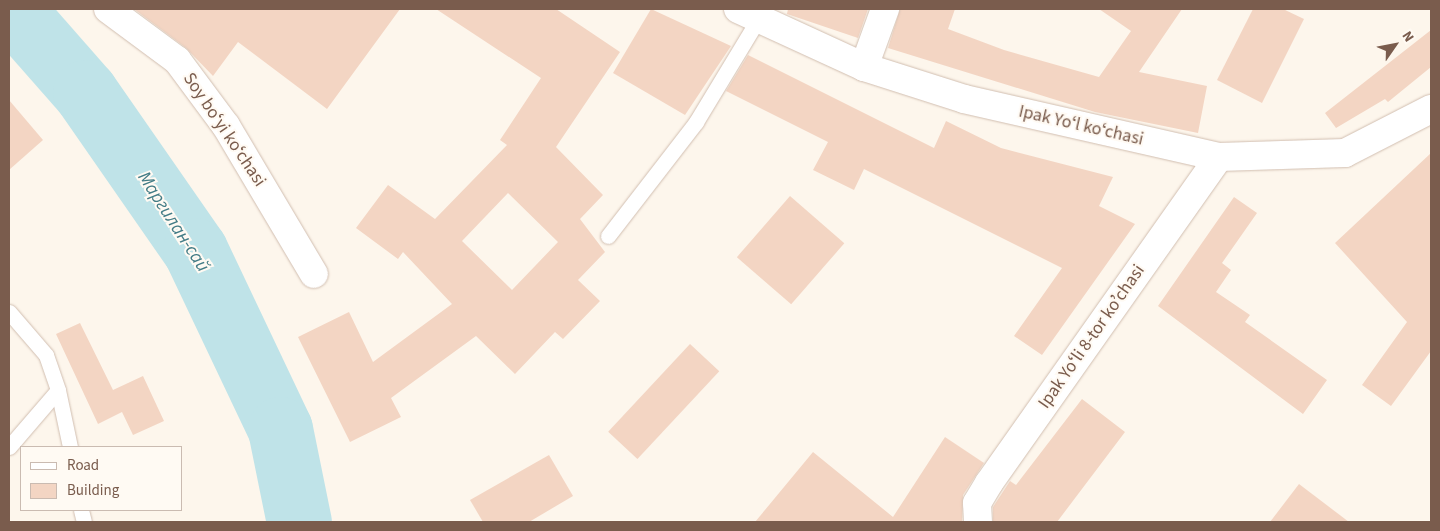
<!DOCTYPE html>
<html>
<head>
<meta charset="utf-8">
<style>
	body { margin:0 }
	#map { position:relative; width:1440px; height:531px; overflow:hidden; background:#fdf6ec; font-family:"Source Sans 3",sans-serif }
	div>[style] { position:absolute }
	.river>* { height:65px; margin:-32.5px; padding:0 32.5px; transform-origin:32.5px; border-radius:32.5px; background:#bfe3e8 }
	.building>* { inset:0; background:#f3d5c3; transform-origin:0 0 }
	.roads { filter:drop-shadow(0 0 1px #d1beb0) drop-shadow(0 0 1px #d1beb0) }
	.lane>* { height:15px; margin:-7.5px; padding:0 7.5px; transform-origin:7.5px; border-radius:7.5px; background:#fff }
	.street>* { height:28px; margin:-14px; padding:0 14px; transform-origin:14px; border-radius:14px; background:#fff }
	.secondary>* { height:28px; margin:-14px; padding:0 14px; transform-origin:14px; border-radius:14px; background:#fff }
	span { translate:-50% -50%; white-space:nowrap; text-align:center; line-height:1.15; -webkit-text-stroke:4px #fffaf3; paint-order:stroke }
	.street-label { font-size:18px; color:#7a5c4d }
	.water-label { font-size:19px; color:#437c86; font-style:italic }
	.frame { position:absolute; inset:0; border:10px solid #7a5c4d; pointer-events:none }
	.legend { position:absolute; left:20px; top:446px; width:162px; height:65px; box-sizing:border-box; background:#fffaf3; border:1px solid #cabbb1; margin:0; padding:6px 9px; list-style:none; font-size:15px; color:#7a5c4d }
	.legend li { display:flex; align-items:center; gap:10px; height:25px }
	.legend b { width:25px; border:1px solid #cabbb1 }
	.north { position:absolute; left:1370px; top:20px; width:50px; height:50px; -webkit-text-stroke:4px #fffaf3; paint-order:stroke; rotate:57deg; font-size:14px; font-weight:700; line-height:20px; text-align:center; color:#7a5c4d }
	.north::after { content:''; display:block; margin:auto; width:18px; height:22px; background:#7a5c4d; clip-path:polygon(50% 0,100% 100%,50% 72%,0 100%) }
</style>
</head>
<body>
<div id="map">
	<div class="river">
		<div style="left:12px;top:9px;width:111px;rotate:48.7deg"></div>
		<div style="left:85px;top:92px;width:193px;rotate:55.2deg"></div>
		<div style="left:195px;top:250px;width:198px;rotate:64.6deg"></div>
		<div style="left:280px;top:429px;width:95px;rotate:78.5deg"></div>
	</div>
	<div class="building">
		<div style="clip-path:polygon(134px 9px,400px 9px,327px 109px,238px 42px,213px 76px,186px 48px)"></div>
		<div style="clip-path:polygon(evenodd,436px 9px,556px 9px,620px 52px,556px 147px,603px 195px,580px 219px,605px 252px,578px 280px,600px 301px,563px 339px,555px 332px,515px 374px,476px 336px,391px 398px,401px 417px,350px 442px,298px 337px,349px 312px,373px 362px,452px 304px,403px 252px,398px 259px,356px 228px,388px 185px,435px 219px,507px 145px,500px 140px,541px 78px,436px 9px,508px 193px,558px 242px,512px 290px,462px 241px,508px 193px)"></div>
		<div style="clip-path:polygon(651px 9px,731px 46px,685px 115px,613px 73px)"></div>
		<div style="clip-path:polygon(788px 9px,868px 9px,858px 38px,787px 14px)"></div>
		<div style="clip-path:polygon(900px 9px,955px 9px,948px 29px,1004px 50px,1099px 77px,1131px 31px,1099px 9px,1182px 9px,1139px 72px,1207px 86px,1198px 133px,1095px 112px,888px 48px)"></div>
		<div style="clip-path:polygon(1253px 9px,1283px 9px,1304px 19px,1262px 103px,1217px 80px)"></div>
		<div style="clip-path:polygon(1431px 30px,1431px 67px,1388px 102px,1385px 99px,1336px 128px,1325px 113px)"></div>
		<div style="clip-path:polygon(748px 55px,934px 148px,946px 121px,1001px 148px,1113px 177px,1099px 206px,1135px 224px,1042px 355px,1014px 336px,1062px 268px,864px 169px,854px 190px,813px 170px,828px 142px,726px 91px)"></div>
		<div style="clip-path:polygon(9px 100px,43px 140px,9px 170px)"></div>
		<div style="clip-path:polygon(1431px 153px,1431px 351px,1391px 406px,1362px 385px,1407px 322px,1335px 243px)"></div>
		<div style="left:790px;top:196px;width:72px;height:81px;rotate:41deg"></div>
		<div style="clip-path:polygon(1234px 197px,1257px 213px,1222px 263px,1231px 270px,1216px 292px,1250px 315px,1245px 322px,1327px 380px,1303px 414px,1158px 306px)"></div>
		<div style="clip-path:polygon(80px 323px,113px 390px,143px 376px,164px 421px,133px 435px,122px 412px,98px 424px,56px 334px)"></div>
		<div style="left:690px;top:344px;width:40px;height:120px;rotate:43deg"></div>
		<div style="clip-path:polygon(1082px 399px,1125px 432px,1057px 522px,993px 522px,993px 507px,1010px 481px,1016px 485px)"></div>
		<div style="clip-path:polygon(945px 437px,984px 463px,963px 495px,962px 522px,755px 522px,813px 452px,893px 517px)"></div>
		<div style="clip-path:polygon(549px 455px,573px 496px,529px 522px,483px 522px,470px 500px)"></div>
		<div style="clip-path:polygon(1299px 484px,1349px 522px,1270px 522px)"></div>
	</div>
	<div class="roads">
		<div class="lane">
			<div style="left:608px;top:236px;width:144px;rotate:-52.3deg"></div>
			<div style="left:696px;top:122px;width:122px;rotate:-58.8deg"></div>
			<div style="left:9px;top:312px;width:57px;rotate:49.3deg"></div>
			<div style="left:46px;top:355px;width:37px;rotate:71deg"></div>
			<div style="left:58px;top:390px;width:58px;rotate:78.1deg"></div>
			<div style="left:9px;top:447px;width:75px;rotate:-49.3deg"></div>
			<div style="left:81px;top:510px;width:12px;rotate:76deg"></div>
		</div>
		<div class="street">
			<div style="left:108px;top:9px;width:86px;rotate:36.5deg"></div>
			<div style="left:177px;top:60px;width:82px;rotate:53.4deg"></div>
			<div style="left:226px;top:126px;width:172px;rotate:59.3deg"></div>
			<div style="left:864px;top:67px;width:62px;rotate:-70.1deg"></div>
			<div style="left:978px;top:522px;width:19px;rotate:-93deg"></div>
			<div style="left:977px;top:503px;width:23px;rotate:-59deg"></div>
			<div style="left:989px;top:483px;width:399px;rotate:-54.8deg"></div>
		</div>
		<div class="secondary">
			<div style="left:738px;top:9px;width:139px;rotate:24.7deg"></div>
			<div style="left:864px;top:67px;width:105px;rotate:17.7deg"></div>
			<div style="left:964px;top:99px;width:262px;rotate:12.8deg"></div>
			<div style="left:1219px;top:157px;width:126px;rotate:-1.8deg"></div>
			<div style="left:1345px;top:153px;width:97px;rotate:-27.1deg"></div>
		</div>
	</div>
	<div class="street-label">
		<span style="left:1081px;top:126px;rotate:13deg">Ipak Yoʻl koʻchasi</span>
		<span style="left:224px;top:130px;rotate:56deg">Soy boʻyi koʻchasi</span>
		<span style="left:1092px;top:337px;rotate:-55deg">Ipak Yoʻli 8-tor koʼchasi</span>
	</div>
	<div class="water-label">
		<span style="left:173px;top:222px;rotate:57deg">Маргилан-сай</span>
	</div>
	<div class="frame"></div>
	<ul class="legend">
	<li><b style="height:6px;background:#fff"></b>Road</li>
	<li><b style="height:14px;background:#f3d5c3"></b>Building</li>
	</ul>
	<div class="north">N</div>
</div>
</body>
</html>
